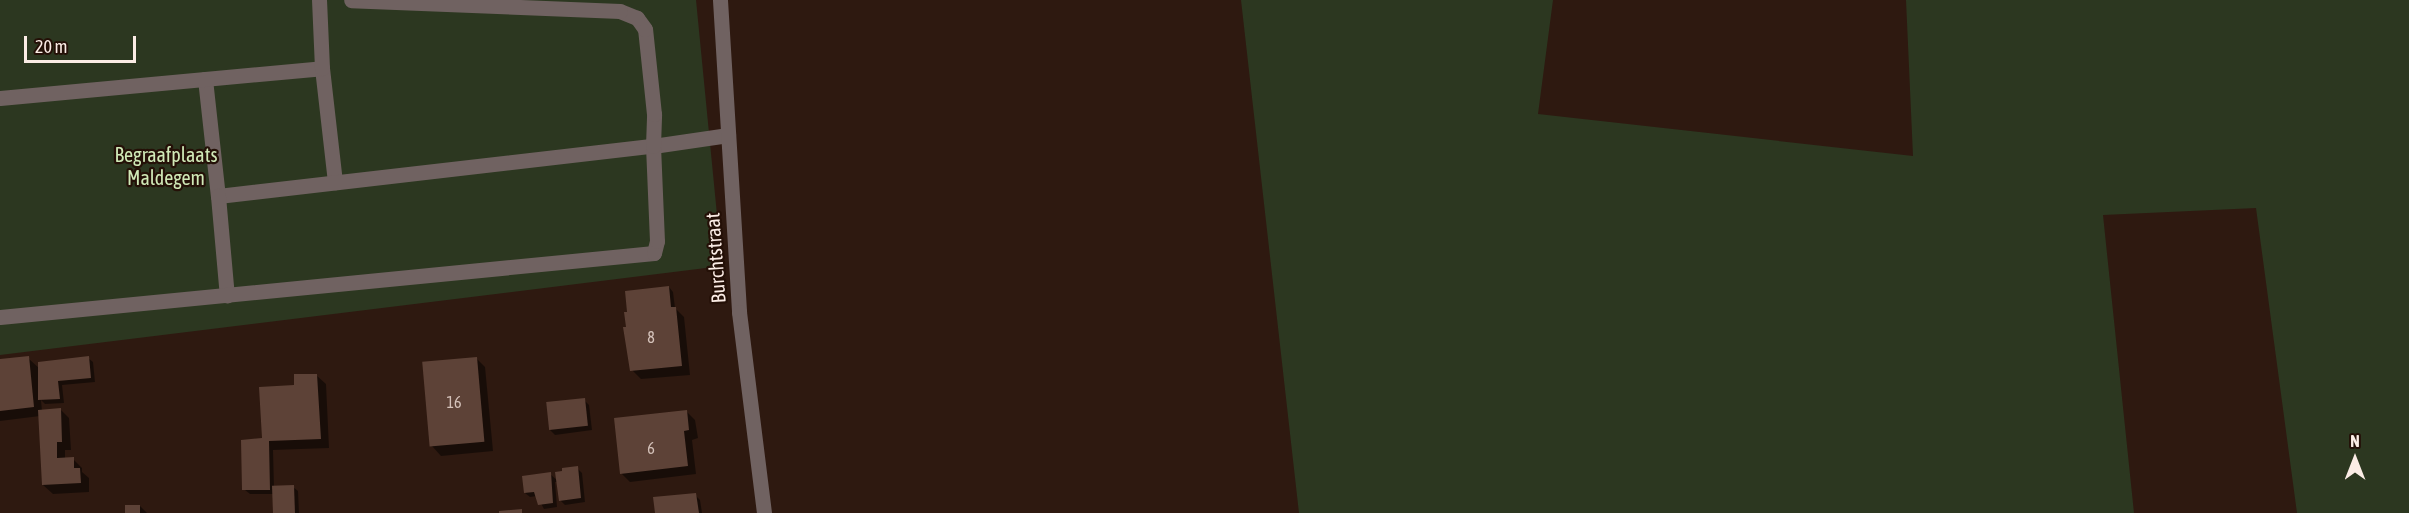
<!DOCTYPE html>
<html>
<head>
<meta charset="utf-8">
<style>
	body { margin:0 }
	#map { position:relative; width:2409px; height:513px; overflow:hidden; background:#2e1910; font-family:"Asap Condensed",sans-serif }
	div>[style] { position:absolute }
	.green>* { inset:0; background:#2c3720 }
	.shadow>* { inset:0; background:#0007 }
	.building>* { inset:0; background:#5d4237; transform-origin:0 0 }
	.service>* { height:15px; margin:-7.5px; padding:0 7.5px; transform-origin:7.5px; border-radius:7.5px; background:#706261 }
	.minor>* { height:15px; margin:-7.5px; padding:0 7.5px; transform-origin:7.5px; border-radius:7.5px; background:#706261 }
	span { translate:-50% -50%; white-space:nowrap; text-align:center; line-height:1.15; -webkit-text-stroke:4.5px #241007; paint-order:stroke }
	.number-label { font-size:16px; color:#d4c2ba }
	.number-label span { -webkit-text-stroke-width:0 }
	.park-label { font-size:20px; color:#d0e9b7 }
	.street-label { font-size:20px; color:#fbece5 }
	.north { position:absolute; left:2325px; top:429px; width:60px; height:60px; -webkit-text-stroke:4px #241007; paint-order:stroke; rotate:0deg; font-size:16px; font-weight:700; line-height:24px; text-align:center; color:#fbece5 }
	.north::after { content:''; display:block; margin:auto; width:21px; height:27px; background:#fbece5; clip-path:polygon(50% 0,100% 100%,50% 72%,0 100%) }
	.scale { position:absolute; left:24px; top:36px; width:112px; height:27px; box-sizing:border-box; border:3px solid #fbece5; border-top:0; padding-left:8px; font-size:18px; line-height:21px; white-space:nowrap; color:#fbece5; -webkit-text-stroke:4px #241007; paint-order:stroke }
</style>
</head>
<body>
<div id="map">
	<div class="green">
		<div style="clip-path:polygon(0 0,696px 0,722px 266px,0 355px)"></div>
		<div style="clip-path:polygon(1241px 0,1553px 0,1538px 114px,1913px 156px,1906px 0,2409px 0,2409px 513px,2297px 513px,2256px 208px,2103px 215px,2134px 513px,1299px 513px)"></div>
	</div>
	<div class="shadow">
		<div style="clip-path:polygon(669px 287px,673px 292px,675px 308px,684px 317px,690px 375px,641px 379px,632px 370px)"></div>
		<div style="clip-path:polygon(28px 358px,40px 369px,88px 358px,93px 362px,95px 382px,62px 385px,64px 403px,45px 404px,41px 400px,42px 411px,60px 409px,69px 418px,71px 450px,65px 450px,65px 459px,73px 459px,82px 468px,82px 472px,89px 478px,89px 492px,53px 494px,43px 485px,40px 416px,0 421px,0 361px)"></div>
		<div style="clip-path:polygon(476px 358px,485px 367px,493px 451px,441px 456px,432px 446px)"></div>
		<div style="clip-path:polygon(316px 375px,326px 384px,329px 448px,273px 450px,274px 488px,293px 487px,298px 491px,299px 513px,277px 513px,275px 494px,250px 494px,245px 490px,263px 440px,295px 387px)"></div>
		<div style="clip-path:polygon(584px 400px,589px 405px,592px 430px,555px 435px,550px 430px)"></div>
		<div style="clip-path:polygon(686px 411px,695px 420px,698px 438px,692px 440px,696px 474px,630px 482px,621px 473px)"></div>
		<div style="clip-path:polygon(577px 468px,582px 473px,585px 502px,565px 505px,560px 500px,558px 482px,555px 482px,557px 507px,544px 509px,537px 496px,530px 497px,525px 493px,550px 474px,558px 481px)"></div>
		<div style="clip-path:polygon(695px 495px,700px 500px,702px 513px,656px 513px)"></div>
		<div style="clip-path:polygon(140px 506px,147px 513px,127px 513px)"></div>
	</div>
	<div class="building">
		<div style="clip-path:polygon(669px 286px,671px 307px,676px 307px,682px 366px,630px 371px,623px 327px,626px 327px,624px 312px,627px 312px,625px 291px)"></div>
		<div style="clip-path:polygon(29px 356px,34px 407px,0 411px,0 359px)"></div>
		<div style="clip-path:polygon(89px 356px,91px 378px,58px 381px,60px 399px,38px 400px,38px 362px)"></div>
		<div style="left:477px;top:357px;width:85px;height:55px;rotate:85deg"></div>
		<div style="clip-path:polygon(294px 374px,317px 374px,321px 439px,269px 441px,270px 490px,242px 490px,241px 440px,262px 438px,259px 387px,294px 385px)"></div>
		<div style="left:585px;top:398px;width:28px;height:39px;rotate:84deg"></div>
		<div style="clip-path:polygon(61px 408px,62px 442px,57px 442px,57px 458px,74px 457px,74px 468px,80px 468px,81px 483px,42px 485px,38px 410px)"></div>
		<div style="clip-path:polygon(687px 410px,689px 430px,684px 431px,688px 466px,620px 474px,614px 418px)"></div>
		<div style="clip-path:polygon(578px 466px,581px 498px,559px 501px,555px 472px,562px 471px,562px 468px)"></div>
		<div style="clip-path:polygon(551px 472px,553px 503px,538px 505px,534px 492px,524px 493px,522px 476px)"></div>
		<div style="left:294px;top:485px;width:28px;height:22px;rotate:88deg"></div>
		<div style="clip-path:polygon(696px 493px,699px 513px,655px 513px,653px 497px)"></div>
		<div style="left:125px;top:505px;width:15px;height:8px"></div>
		<div style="clip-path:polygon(522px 509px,522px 513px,499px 513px,499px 511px)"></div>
	</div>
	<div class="service">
		<div style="left:322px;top:68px;width:115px;rotate:83.5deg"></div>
		<div style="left:205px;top:79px;width:118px;rotate:83.7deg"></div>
		<div style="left:218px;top:196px;width:438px;rotate:-6.6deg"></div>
		<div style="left:653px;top:146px;width:76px;rotate:-8.3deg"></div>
		<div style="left:0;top:98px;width:323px;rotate:-5.3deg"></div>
		<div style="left:322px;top:68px;width:68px;rotate:-92.5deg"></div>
		<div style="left:218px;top:196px;width:100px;rotate:84.9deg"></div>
		<div style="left:0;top:317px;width:657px;rotate:-5.59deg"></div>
		<div style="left:654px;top:253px;width:12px;rotate:-76deg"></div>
		<div style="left:657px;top:241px;width:95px;rotate:-92.4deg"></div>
		<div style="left:653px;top:146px;width:32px;rotate:-88deg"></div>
		<div style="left:654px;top:114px;width:85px;rotate:-96deg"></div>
		<div style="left:645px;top:29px;width:14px;rotate:-126deg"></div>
		<div style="left:637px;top:18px;width:18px;rotate:-158deg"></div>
		<div style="left:620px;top:11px;width:269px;rotate:-177.7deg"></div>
	</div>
	<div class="minor">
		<div style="left:720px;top:0;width:313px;rotate:86.5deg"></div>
		<div style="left:739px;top:312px;width:203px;rotate:82.9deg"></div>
	</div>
	<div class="number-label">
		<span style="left:651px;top:337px">8</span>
		<span style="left:454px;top:402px">16</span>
		<span style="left:651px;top:448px">6</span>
	</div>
	<div class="park-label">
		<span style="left:166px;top:166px">Begraafplaats<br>Maldegem</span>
	</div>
	<div class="street-label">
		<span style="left:715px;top:258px;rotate:-94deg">Burchtstraat</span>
	</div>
	<div class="north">N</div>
	<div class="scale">20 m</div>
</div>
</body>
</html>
